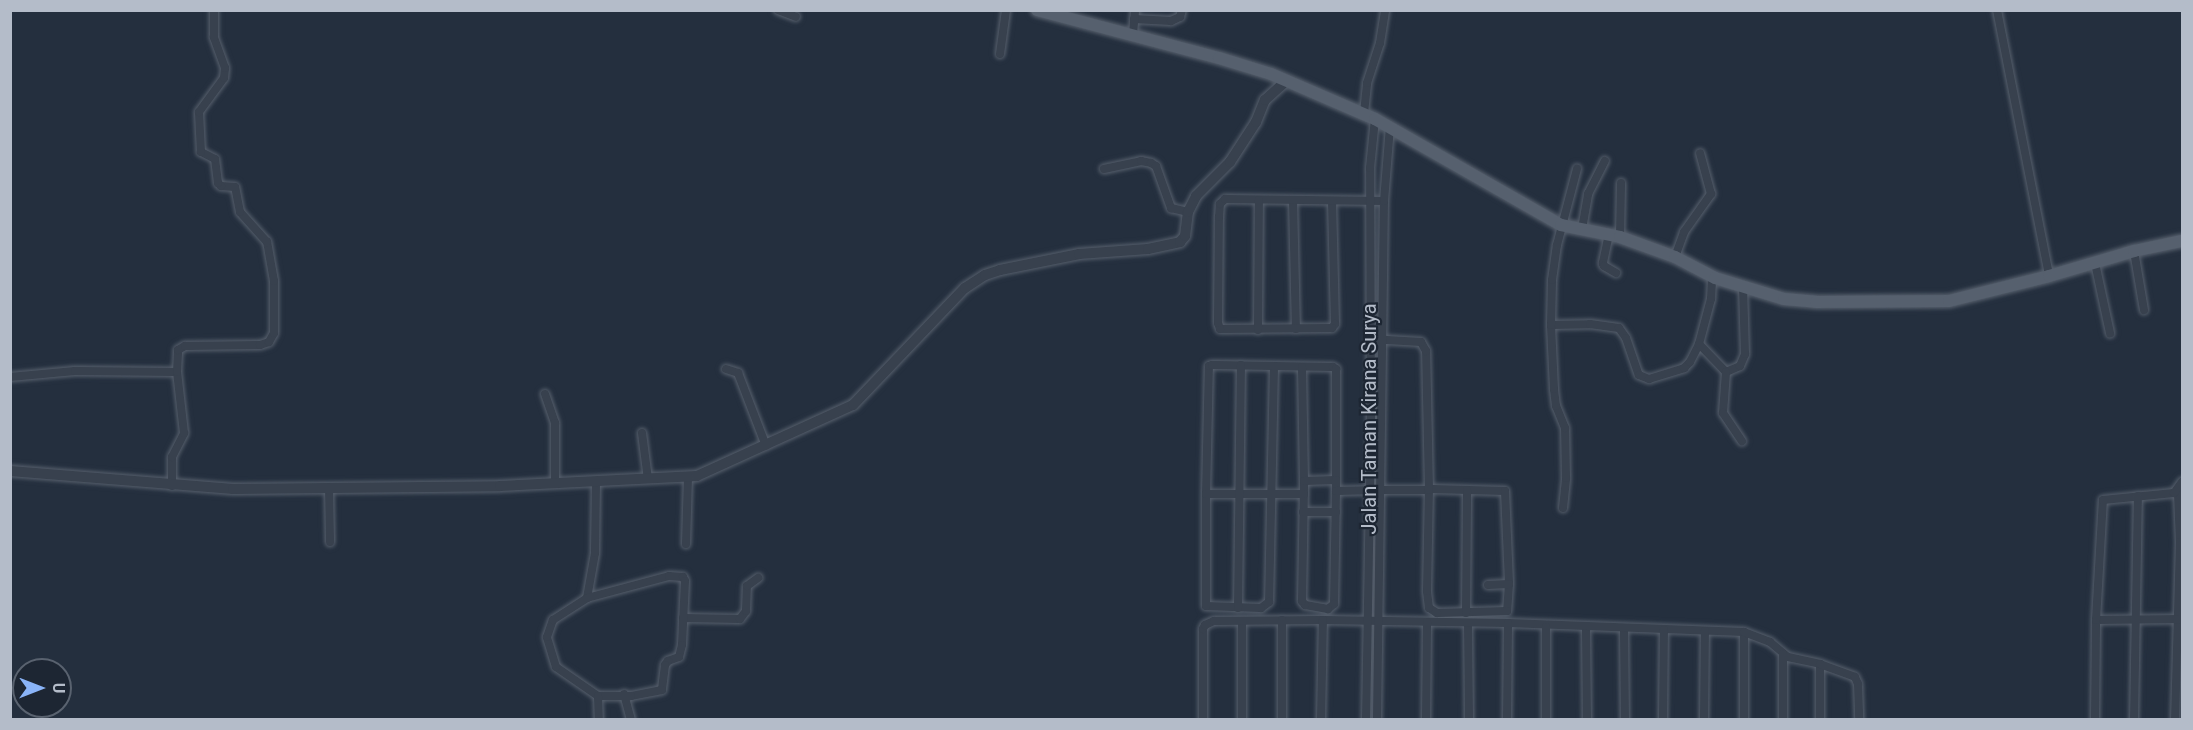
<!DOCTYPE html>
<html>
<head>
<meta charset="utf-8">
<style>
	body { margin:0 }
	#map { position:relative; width:2193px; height:730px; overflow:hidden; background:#242f3e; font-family:Roboto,sans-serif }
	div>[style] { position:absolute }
	.roads { filter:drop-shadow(0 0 2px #565f6c) drop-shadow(0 0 2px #565f6c) }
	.minor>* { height:8px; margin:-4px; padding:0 4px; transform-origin:4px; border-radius:4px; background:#38414e }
	.tertiary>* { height:10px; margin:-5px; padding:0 5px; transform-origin:5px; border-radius:5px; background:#38414e }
	.primary>* { height:12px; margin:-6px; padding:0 6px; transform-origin:6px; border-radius:6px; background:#56606e }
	span { translate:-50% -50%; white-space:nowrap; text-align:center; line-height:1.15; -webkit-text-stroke:4.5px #1d2633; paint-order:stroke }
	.street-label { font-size:20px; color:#b4bcc9 }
	.frame { position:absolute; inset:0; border:12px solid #b4bcc9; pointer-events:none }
	.north { position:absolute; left:12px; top:658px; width:60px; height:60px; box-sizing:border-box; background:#1d2633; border:2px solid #59626f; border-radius:50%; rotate:90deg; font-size:16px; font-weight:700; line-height:24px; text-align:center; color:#b4bcc9 }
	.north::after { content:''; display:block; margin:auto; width:21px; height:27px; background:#8ab4f8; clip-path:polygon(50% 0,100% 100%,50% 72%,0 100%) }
</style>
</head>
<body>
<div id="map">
	<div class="roads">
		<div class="minor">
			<div style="left:778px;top:10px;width:19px;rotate:21deg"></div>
			<div style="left:1997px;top:10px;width:271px;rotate:78.9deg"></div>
			<div style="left:1134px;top:19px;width:37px;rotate:3deg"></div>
			<div style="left:1171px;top:21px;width:10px;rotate:-24deg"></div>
			<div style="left:1180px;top:17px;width:7px;rotate:-74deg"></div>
			<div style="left:1133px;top:34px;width:24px;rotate:-85deg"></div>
			<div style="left:1000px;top:54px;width:44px;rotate:-82.2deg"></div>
			<div style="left:1364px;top:113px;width:30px;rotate:-84deg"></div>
			<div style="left:1367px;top:83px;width:42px;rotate:-72deg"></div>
			<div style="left:1380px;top:43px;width:33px;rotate:-81deg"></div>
			<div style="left:1104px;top:169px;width:38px;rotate:-12deg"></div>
			<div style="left:1141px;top:161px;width:10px;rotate:11deg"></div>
			<div style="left:1151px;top:163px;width:6px;rotate:31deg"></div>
			<div style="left:1156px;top:166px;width:45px;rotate:70.3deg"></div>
			<div style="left:1171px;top:208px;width:17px;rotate:13deg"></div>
			<div style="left:1293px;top:200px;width:129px;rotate:88.7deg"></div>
			<div style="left:1332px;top:201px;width:123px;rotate:88.6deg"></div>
			<div style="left:1335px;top:324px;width:5px;rotate:127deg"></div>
			<div style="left:1332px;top:328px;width:112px;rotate:179.5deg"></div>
			<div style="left:1220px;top:329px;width:6px;rotate:-108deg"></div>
			<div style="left:1218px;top:323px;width:106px;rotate:-89.5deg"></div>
			<div style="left:1219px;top:217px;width:13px;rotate:-86deg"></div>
			<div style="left:1220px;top:204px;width:7px;rotate:-45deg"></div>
			<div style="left:1225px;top:199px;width:159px;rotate:0.7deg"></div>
			<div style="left:1582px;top:229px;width:36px;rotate:-80deg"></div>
			<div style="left:1588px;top:194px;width:37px;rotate:-63deg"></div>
			<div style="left:1609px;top:234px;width:30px;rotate:102deg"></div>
			<div style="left:1603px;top:263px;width:3px;rotate:72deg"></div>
			<div style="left:1604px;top:266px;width:14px;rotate:30deg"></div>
			<div style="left:1620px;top:237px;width:54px;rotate:-88.9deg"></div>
			<div style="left:2134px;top:251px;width:60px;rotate:80.4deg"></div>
			<div style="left:1675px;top:257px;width:27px;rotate:-70deg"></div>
			<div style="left:1684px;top:232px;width:47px;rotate:-54.6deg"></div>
			<div style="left:1711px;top:194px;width:42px;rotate:-105deg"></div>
			<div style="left:2095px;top:263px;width:72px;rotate:77.9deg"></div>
			<div style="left:1551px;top:325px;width:39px;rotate:-1deg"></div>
			<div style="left:1590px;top:324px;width:29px;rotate:8deg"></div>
			<div style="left:1619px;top:328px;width:12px;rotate:55deg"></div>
			<div style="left:1626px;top:338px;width:39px;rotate:71deg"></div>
			<div style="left:1639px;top:375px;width:11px;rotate:22deg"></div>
			<div style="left:1649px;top:379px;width:37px;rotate:-17deg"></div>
			<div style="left:1684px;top:368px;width:8px;rotate:-45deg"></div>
			<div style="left:1690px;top:362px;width:20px;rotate:-63deg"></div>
			<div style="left:1699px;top:344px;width:47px;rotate:-75.1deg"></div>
			<div style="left:1711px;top:299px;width:22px;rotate:-87deg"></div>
			<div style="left:1258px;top:330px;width:130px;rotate:-89.6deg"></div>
			<div style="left:1699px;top:344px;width:39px;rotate:46deg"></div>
			<div style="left:1726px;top:372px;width:15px;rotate:-23deg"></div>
			<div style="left:1740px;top:366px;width:13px;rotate:-67deg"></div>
			<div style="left:1745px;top:354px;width:67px;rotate:-91.7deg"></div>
			<div style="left:1274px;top:366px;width:236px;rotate:91.2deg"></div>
			<div style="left:1269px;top:602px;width:10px;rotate:143deg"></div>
			<div style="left:1261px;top:608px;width:55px;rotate:-177.9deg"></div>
			<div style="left:1206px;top:606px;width:112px;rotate:-90deg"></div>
			<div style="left:1206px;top:494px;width:128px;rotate:-88.7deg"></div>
			<div style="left:1209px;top:366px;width:3px;rotate:-18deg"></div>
			<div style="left:1212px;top:365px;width:121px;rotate:0.9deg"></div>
			<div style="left:1333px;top:367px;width:4px;rotate:34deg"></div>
			<div style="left:1336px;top:369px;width:111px;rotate:90deg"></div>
			<div style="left:1302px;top:367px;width:114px;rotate:89deg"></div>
			<div style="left:726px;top:369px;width:13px;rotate:18deg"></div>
			<div style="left:738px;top:373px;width:78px;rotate:69deg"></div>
			<div style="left:1726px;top:372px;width:41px;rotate:94.2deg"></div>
			<div style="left:1723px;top:413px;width:34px;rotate:56deg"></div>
			<div style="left:10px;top:377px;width:65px;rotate:-5.3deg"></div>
			<div style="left:75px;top:371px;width:102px;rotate:0.6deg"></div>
			<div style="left:545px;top:394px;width:31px;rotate:71deg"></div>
			<div style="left:555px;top:423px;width:61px;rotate:90deg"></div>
			<div style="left:642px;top:433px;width:46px;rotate:82.6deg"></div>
			<div style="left:172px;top:486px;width:29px;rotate:-90deg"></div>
			<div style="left:172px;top:457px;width:27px;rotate:-63deg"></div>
			<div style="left:184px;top:433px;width:61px;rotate:-96.5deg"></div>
			<div style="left:177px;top:372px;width:22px;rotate:-87deg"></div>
			<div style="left:178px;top:350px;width:8px;rotate:-30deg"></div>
			<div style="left:185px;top:346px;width:75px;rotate:-0.8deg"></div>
			<div style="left:260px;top:345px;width:9px;rotate:-18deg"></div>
			<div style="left:269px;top:342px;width:10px;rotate:-61deg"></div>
			<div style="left:274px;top:333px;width:52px;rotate:-90deg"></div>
			<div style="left:274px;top:281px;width:40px;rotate:-100deg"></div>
			<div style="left:267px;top:242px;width:40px;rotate:-132deg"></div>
			<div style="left:240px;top:212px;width:25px;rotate:-101deg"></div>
			<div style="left:235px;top:187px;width:14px;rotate:-176deg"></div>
			<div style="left:221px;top:186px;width:4px;rotate:-135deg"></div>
			<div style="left:218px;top:183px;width:24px;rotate:-97deg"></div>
			<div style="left:215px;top:159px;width:16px;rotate:-153deg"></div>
			<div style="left:201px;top:152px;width:40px;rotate:-92.9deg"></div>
			<div style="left:199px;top:112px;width:42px;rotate:-53.7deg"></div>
			<div style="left:224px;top:78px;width:10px;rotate:-84deg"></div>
			<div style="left:225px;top:68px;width:33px;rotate:-110deg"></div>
			<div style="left:214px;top:37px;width:27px;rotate:-90deg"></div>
			<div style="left:329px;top:488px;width:54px;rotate:88.9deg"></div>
			<div style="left:1336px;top:491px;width:113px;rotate:91deg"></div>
			<div style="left:1334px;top:604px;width:8px;rotate:140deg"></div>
			<div style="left:1328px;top:609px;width:23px;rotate:-170deg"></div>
			<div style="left:1305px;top:605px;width:5px;rotate:-127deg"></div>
			<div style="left:1302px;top:601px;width:120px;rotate:-89deg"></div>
			<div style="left:1304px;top:481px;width:32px;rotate:-2deg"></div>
			<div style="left:1336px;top:480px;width:11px;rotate:90deg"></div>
			<div style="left:1336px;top:491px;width:43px;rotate:-1.3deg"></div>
			<div style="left:1379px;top:490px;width:50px"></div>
			<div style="left:1429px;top:490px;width:3px;rotate:-18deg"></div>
			<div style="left:1432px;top:489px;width:73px;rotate:1.6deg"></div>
			<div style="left:1505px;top:491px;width:93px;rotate:87.5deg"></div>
			<div style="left:1509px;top:584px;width:27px;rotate:94deg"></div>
			<div style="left:1507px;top:611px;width:70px;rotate:178.4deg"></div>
			<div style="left:1437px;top:613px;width:9px;rotate:-148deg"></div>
			<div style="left:1429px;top:608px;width:17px;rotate:-97deg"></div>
			<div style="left:1427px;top:591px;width:101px;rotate:-88.9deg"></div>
			<div style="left:1429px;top:490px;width:139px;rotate:-91.2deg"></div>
			<div style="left:1426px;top:351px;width:10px;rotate:-119deg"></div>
			<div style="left:1421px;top:342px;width:51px;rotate:-176.6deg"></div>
			<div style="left:2174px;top:493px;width:4px"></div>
			<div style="left:2178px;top:493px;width:49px;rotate:87.7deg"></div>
			<div style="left:2180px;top:542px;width:178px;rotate:91.6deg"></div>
			<div style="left:1206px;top:494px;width:98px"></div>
			<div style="left:1563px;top:508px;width:30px;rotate:-84deg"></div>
			<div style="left:1566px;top:478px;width:50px;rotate:-91.1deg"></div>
			<div style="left:1565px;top:428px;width:24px;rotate:-112deg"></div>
			<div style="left:1556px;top:406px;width:17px;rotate:-97deg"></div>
			<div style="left:1554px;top:389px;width:64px;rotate:-92.7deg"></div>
			<div style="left:1551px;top:325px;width:45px;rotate:-88.7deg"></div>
			<div style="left:1552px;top:280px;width:35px;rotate:-82deg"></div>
			<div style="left:1557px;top:245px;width:79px;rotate:-75.3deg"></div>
			<div style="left:1303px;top:512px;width:33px"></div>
			<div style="left:686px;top:544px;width:66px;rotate:-88.3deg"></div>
			<div style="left:1488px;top:585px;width:21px;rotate:-3deg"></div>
			<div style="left:587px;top:598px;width:46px;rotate:-79.9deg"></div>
			<div style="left:595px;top:553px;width:71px;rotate:-89.2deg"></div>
			<div style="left:1238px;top:608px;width:243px;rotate:-89.3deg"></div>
			<div style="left:1466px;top:613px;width:123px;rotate:-89.5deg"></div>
			<div style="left:683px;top:618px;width:57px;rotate:1deg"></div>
			<div style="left:740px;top:619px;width:10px;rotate:-53deg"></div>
			<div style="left:746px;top:611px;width:25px;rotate:-88deg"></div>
			<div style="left:747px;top:586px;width:14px;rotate:-36deg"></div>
			<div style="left:2096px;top:620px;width:86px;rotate:-0.7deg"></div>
			<div style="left:1242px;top:621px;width:99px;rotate:90deg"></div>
			<div style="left:1468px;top:623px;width:97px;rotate:89.4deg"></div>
			<div style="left:1586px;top:628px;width:92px;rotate:89.4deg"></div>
			<div style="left:1624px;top:629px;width:91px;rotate:89.4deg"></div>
			<div style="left:1744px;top:632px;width:88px;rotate:90deg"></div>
			<div style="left:1820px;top:664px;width:56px;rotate:90deg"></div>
			<div style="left:624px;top:694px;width:27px;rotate:75deg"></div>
			<div style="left:598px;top:696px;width:51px;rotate:-145.4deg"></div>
			<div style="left:556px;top:667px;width:31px;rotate:-107deg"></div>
			<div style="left:547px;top:637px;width:18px;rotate:-71deg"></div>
			<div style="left:553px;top:620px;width:40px;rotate:-32.9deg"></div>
			<div style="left:587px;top:598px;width:85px;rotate:-15deg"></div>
			<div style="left:669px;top:576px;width:14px;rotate:4deg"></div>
			<div style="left:683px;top:577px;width:4px;rotate:63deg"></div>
			<div style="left:685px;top:581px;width:64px;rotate:92.7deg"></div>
			<div style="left:682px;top:645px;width:12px;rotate:104deg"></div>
			<div style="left:679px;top:657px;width:12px;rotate:160deg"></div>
			<div style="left:668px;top:661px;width:5px;rotate:127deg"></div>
			<div style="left:665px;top:665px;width:25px;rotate:97deg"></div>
			<div style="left:662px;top:690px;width:32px;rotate:169deg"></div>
			<div style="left:631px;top:696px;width:33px;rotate:180deg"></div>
			<div style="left:598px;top:696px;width:24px;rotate:88deg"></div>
			<div style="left:1203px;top:720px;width:91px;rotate:-90deg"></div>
			<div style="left:1203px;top:629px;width:4px;rotate:-63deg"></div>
			<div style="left:1205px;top:625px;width:10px;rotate:-24deg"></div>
			<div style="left:1214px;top:621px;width:109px;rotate:-0.5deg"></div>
			<div style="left:1323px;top:620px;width:185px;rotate:0.9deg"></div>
			<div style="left:1508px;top:623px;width:236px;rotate:2.2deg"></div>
			<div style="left:1744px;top:632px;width:28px;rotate:21deg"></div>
			<div style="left:1770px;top:642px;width:23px;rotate:40deg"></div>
			<div style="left:1788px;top:657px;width:33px;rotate:12deg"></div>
			<div style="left:1820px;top:664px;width:37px;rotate:20deg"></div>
			<div style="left:1855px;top:677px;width:8px;rotate:67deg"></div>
			<div style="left:1858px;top:684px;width:36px;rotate:88deg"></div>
			<div style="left:1282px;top:720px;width:100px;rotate:-90deg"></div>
			<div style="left:1321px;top:720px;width:100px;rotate:-88.9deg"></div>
			<div style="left:1366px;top:720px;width:295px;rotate:-89deg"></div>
			<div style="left:1371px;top:425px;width:257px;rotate:-90.2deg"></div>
			<div style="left:1370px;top:168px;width:49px;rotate:-84.2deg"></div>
			<div style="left:1377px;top:720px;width:519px;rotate:-89.23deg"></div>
			<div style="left:1384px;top:201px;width:74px;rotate:-85.4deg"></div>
			<div style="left:1426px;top:720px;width:98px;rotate:-89.4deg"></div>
			<div style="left:1507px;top:720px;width:97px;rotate:-89.4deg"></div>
			<div style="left:1546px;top:720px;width:93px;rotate:-90deg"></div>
			<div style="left:1663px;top:720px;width:90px;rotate:-89.4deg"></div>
			<div style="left:1704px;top:720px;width:89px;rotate:-89.4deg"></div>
			<div style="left:1783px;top:720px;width:66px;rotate:-90deg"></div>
			<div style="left:2095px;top:720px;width:100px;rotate:-89.4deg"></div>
			<div style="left:2096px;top:620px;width:120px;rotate:-86.7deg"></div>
			<div style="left:2103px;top:500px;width:71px;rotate:-5.6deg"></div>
			<div style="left:2174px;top:493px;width:14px;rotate:-54deg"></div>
			<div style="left:2134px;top:720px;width:224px;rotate:-89deg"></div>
		</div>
		<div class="tertiary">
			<div style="left:10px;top:471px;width:224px;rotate:4.6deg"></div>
			<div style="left:233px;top:489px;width:267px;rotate:-0.6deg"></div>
			<div style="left:500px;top:486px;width:197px;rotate:-2.9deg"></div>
			<div style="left:697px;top:476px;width:171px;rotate:-24.5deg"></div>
			<div style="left:853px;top:405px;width:162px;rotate:-46.3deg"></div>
			<div style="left:965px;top:288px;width:24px;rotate:-33deg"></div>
			<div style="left:985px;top:275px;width:16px;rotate:-18deg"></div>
			<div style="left:1000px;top:270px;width:81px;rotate:-11.4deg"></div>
			<div style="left:1079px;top:254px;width:69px;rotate:-4.1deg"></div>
			<div style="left:1148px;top:249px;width:33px;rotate:-12deg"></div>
			<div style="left:1180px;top:242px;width:8px;rotate:-50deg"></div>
			<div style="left:1185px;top:236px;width:24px;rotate:-83deg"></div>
			<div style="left:1188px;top:212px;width:18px;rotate:-63deg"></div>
			<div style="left:1196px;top:196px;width:48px;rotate:-45deg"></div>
			<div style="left:1230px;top:162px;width:48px;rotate:-57deg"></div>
			<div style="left:1256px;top:122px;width:24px;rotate:-68deg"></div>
			<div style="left:1265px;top:100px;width:28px;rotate:-42deg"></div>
		</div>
		<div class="primary">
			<div style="left:1037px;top:10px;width:188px;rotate:14.8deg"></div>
			<div style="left:1219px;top:58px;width:54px;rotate:17.1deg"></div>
			<div style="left:1271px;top:74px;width:113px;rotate:23.4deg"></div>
			<div style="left:1375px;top:119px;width:214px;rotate:29.7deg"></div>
			<div style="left:1561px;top:225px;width:60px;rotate:11.5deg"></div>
			<div style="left:1620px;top:237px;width:59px;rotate:20deg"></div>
			<div style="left:1675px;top:257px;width:45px;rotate:27.7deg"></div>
			<div style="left:1715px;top:278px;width:72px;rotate:16.9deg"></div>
			<div style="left:1784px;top:299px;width:32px;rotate:5deg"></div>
			<div style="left:1816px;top:302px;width:133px;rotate:-0.4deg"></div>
			<div style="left:1949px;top:301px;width:103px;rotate:-14deg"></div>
			<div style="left:2049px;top:276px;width:89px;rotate:-16.4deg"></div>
			<div style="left:2134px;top:251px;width:49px;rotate:-11.8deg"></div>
		</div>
	</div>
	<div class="street-label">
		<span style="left:1369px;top:419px;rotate:-90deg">Jalan Taman Kirana Surya</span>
	</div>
	<div class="frame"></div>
	<div class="north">U</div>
</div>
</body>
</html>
